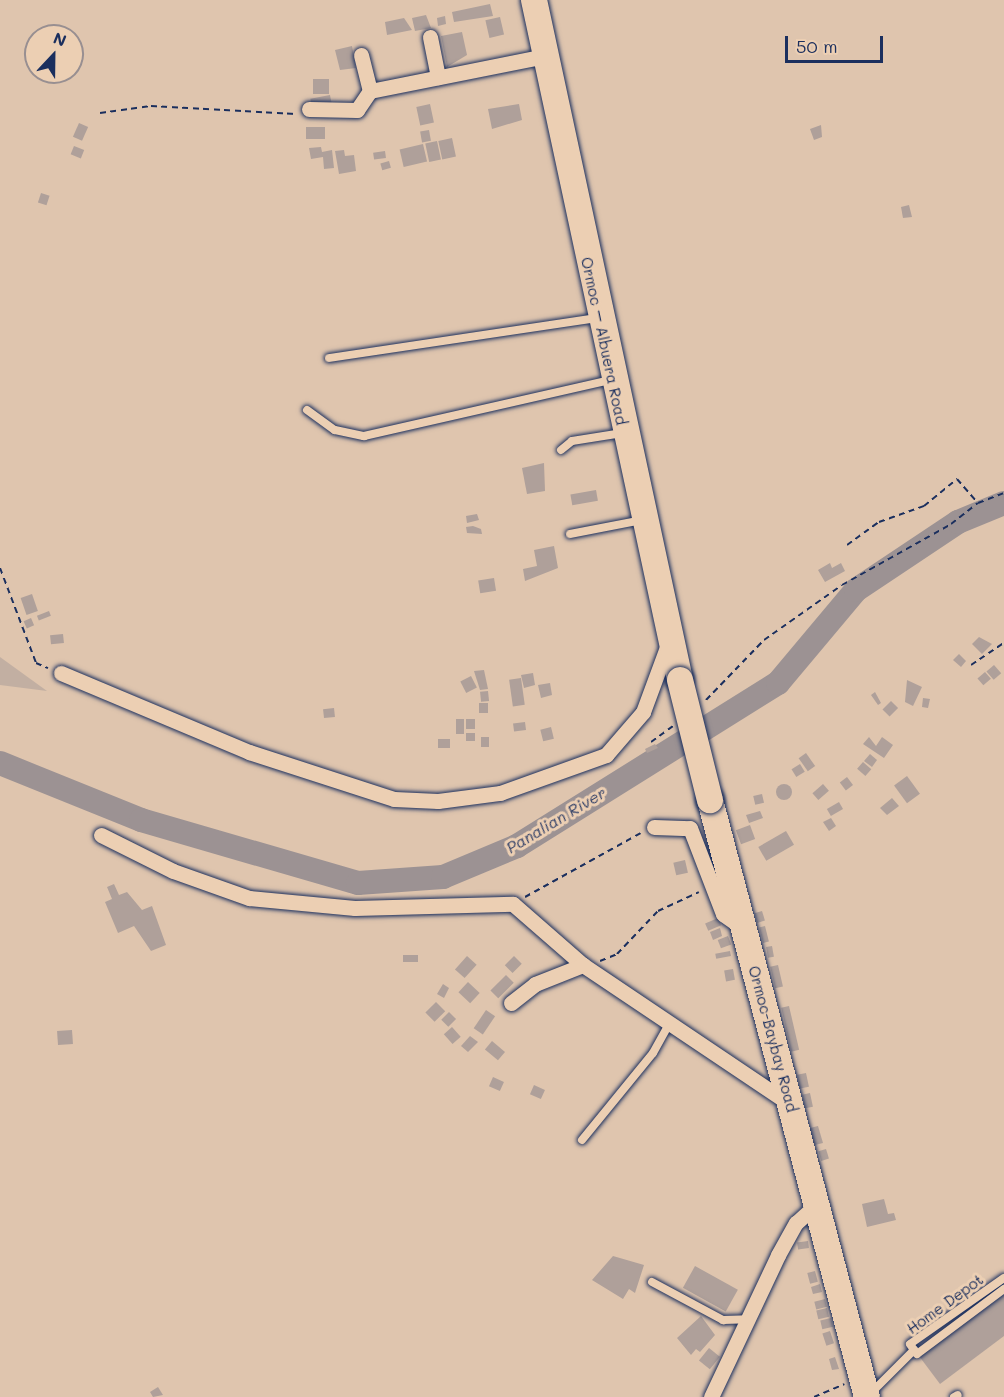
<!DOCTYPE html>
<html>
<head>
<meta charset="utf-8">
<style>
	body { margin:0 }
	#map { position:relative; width:1004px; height:1397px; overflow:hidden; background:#dfc5ae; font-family:Mali,sans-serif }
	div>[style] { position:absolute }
	.green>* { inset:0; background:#c2afa2 }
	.river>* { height:24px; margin:-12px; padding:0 12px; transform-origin:12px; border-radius:12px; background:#9c9293 }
	.building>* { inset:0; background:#afa09a; transform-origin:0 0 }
	.round { border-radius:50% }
	.path>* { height:2px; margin-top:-1px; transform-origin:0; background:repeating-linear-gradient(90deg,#1b2f5e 0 6px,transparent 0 10.5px) }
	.roads { filter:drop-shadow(0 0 2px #1b2f5e) drop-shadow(0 0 2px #1b2f5e) }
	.service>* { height:8px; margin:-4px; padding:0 4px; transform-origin:4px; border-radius:4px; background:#eccfb3 }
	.minor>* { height:15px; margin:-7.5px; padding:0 7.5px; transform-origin:7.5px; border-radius:7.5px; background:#eccfb3 }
	.trunk>* { height:26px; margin:-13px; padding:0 13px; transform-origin:13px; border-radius:13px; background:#eccfb3 }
	.bridges { filter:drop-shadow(0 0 2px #1b2f5e) drop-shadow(0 0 2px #1b2f5e) }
	.trunk-bridge>* { height:26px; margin:-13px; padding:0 13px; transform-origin:13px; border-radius:13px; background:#eccfb3 }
	span { translate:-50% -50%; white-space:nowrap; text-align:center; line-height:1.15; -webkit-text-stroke:6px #eccfb3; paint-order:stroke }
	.street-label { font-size:15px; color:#1b2f5e }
	.water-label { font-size:16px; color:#354369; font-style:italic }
	.north { position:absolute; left:24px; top:24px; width:60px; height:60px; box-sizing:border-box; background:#eccfb3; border:2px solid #988f91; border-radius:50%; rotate:22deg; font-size:16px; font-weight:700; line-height:24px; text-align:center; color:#1b2f5e }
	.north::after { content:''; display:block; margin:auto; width:21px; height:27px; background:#1b2f5e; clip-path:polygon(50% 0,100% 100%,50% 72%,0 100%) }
	.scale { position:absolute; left:785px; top:36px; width:98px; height:27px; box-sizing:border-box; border:3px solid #1b2f5e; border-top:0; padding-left:8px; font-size:18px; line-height:21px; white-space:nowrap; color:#1b2f5e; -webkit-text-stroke:4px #eccfb3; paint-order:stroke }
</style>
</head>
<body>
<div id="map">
	<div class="green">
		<div style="clip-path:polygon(0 657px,47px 691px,0 685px)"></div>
	</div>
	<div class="river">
		<div style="left:0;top:763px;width:152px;rotate:22deg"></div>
		<div style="left:141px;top:820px;width:226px;rotate:16.2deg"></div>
		<div style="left:358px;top:883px;width:85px;rotate:-4deg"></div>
		<div style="left:443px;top:877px;width:80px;rotate:-22.7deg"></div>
		<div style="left:517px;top:846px;width:308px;rotate:-32deg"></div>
		<div style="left:778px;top:683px;width:121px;rotate:-50deg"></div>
		<div style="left:856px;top:590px;width:123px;rotate:-33.7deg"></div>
		<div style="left:958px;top:522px;width:50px;rotate:-22.4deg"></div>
	</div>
	<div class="building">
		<div style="clip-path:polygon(490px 4px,493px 16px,454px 22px,452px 12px)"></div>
		<div style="clip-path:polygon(426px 15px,431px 28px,415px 31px,412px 18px)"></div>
		<div style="clip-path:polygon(445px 16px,446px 24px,438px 26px,437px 18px)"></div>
		<div style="left:500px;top:17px;width:18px;height:15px;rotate:77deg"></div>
		<div style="clip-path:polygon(404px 18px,412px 30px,387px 35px,385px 22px)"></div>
		<div style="clip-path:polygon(462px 32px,467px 55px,447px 67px,441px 36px)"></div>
		<div style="clip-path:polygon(352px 46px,356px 68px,340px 70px,335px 50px)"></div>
		<div style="left:313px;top:79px;width:16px;height:15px"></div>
		<div style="left:330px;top:95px;width:10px;height:20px;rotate:79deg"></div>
		<div style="left:430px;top:104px;width:19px;height:14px;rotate:78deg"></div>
		<div style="clip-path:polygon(519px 104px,522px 120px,492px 129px,488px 109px)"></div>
		<div style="left:79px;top:123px;width:10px;height:15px;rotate:24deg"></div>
		<div style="clip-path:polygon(821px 125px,822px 137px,814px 140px,810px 129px)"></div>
		<div style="left:306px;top:127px;width:19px;height:12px"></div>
		<div style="left:429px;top:130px;width:11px;height:9px;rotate:80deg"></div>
		<div style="left:452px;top:138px;width:19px;height:14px;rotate:78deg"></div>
		<div style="left:437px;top:141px;width:19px;height:12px;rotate:78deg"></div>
		<div style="left:423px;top:144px;width:18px;height:24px;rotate:77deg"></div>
		<div style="left:74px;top:146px;width:11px;height:9px;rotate:22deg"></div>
		<div style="clip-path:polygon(321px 147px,322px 152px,332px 150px,334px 168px,324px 169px,323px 157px,311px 159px,309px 148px)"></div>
		<div style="clip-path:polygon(344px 150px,345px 156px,354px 155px,356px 171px,339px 174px,335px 151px)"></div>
		<div style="left:385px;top:151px;width:7px;height:12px;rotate:82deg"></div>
		<div style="left:389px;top:161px;width:7px;height:9px;rotate:74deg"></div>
		<div style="left:41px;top:193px;width:9px;height:10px;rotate:18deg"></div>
		<div style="clip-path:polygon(909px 205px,912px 217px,903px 218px,901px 207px)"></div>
		<div style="clip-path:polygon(544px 463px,545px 491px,527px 494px,522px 468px)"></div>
		<div style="left:596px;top:490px;width:11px;height:26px;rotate:80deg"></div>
		<div style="clip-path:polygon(477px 514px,479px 520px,467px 523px,466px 516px)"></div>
		<div style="clip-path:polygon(473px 526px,481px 529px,482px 534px,467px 533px,466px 527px)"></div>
		<div style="clip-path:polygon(554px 546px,558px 568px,525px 581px,523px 569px,537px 566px,534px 550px)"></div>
		<div style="clip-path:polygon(830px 563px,832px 568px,841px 563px,845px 571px,825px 582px,818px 570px)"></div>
		<div style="left:494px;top:578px;width:13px;height:16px;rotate:81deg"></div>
		<div style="left:32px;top:594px;width:18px;height:12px;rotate:71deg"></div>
		<div style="left:49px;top:611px;width:5px;height:13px;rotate:68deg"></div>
		<div style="left:31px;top:618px;width:8px;height:8px;rotate:67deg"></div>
		<div style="left:63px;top:634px;width:9px;height:13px;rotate:84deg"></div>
		<div style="clip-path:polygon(979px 637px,992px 644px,982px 654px,972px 644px)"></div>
		<div style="clip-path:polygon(959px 654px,966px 661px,961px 667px,953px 660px)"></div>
		<div style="left:994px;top:665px;width:11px;height:10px;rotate:49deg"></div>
		<div style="clip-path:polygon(484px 670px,488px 689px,480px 690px,474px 671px)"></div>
		<div style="left:985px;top:672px;width:9px;height:10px;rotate:49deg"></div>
		<div style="clip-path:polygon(533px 673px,535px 685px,524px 688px,521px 675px)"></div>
		<div style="left:471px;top:676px;width:13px;height:12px;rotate:63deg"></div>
		<div style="left:521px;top:678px;width:27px;height:12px;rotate:82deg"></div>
		<div style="clip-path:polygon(907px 680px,922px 687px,913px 706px,905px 702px)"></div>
		<div style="clip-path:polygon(550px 683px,552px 695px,541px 698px,538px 685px)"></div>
		<div style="left:488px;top:691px;width:10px;height:8px;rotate:84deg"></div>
		<div style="clip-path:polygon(875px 692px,881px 703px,878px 705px,871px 695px)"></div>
		<div style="clip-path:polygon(923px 698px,930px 699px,928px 708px,922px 707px)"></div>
		<div style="left:891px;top:701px;width:10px;height:12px;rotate:45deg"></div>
		<div style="left:479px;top:703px;width:9px;height:10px"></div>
		<div style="left:334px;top:708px;width:9px;height:11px;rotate:84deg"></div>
		<div style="left:456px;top:719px;width:8px;height:15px"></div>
		<div style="left:466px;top:719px;width:9px;height:10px"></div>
		<div style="left:525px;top:722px;width:8px;height:12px;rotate:83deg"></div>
		<div style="left:551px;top:727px;width:12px;height:11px;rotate:76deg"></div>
		<div style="left:466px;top:733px;width:9px;height:8px"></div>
		<div style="left:481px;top:737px;width:8px;height:10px"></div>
		<div style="clip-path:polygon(869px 737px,876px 746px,882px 737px,893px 745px,884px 758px,863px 744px)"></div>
		<div style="left:438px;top:739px;width:12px;height:9px"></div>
		<div style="clip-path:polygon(655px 744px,658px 748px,647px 753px,645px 749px)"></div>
		<div style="left:806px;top:753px;width:16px;height:9px;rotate:55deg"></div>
		<div style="clip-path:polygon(870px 754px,877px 760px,872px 767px,864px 761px)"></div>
		<div style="left:863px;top:762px;width:11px;height:9px;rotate:41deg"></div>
		<div style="left:800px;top:764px;width:9px;height:10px;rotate:58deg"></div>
		<div style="left:907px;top:776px;width:22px;height:16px;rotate:54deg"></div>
		<div style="left:847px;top:777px;width:10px;height:9px;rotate:53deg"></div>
		<div class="round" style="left:776px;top:784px;width:16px;height:16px"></div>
		<div style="left:823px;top:784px;width:9px;height:14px;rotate:49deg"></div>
		<div style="left:762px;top:794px;width:9px;height:9px;rotate:77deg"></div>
		<div style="clip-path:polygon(892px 798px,899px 806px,887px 815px,880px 808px)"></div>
		<div style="left:839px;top:802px;width:8px;height:14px;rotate:60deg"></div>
		<div style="clip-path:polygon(760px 811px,763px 818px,749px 823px,746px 815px)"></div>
		<div style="clip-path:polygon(831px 818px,836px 826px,829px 831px,823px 822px)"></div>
		<div style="left:750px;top:825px;width:15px;height:15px;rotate:70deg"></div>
		<div style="left:786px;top:831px;width:16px;height:32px;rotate:60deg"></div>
		<div style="left:685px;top:860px;width:13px;height:12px;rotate:77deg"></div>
		<div style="clip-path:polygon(114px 884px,119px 895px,127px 892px,142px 910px,152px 906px,166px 945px,151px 951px,134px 926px,118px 933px,105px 902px,112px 899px,107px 887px)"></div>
		<div style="left:762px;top:911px;width:10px;height:8px;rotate:73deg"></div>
		<div style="left:718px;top:918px;width:8px;height:14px;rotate:67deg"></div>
		<div style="left:765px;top:926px;width:16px;height:6px;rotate:76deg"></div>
		<div style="clip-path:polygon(720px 928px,722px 936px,713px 940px,710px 932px)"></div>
		<div style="left:728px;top:936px;width:9px;height:11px;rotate:69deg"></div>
		<div style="left:772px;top:946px;width:11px;height:6px;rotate:80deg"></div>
		<div style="left:730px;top:951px;width:5px;height:15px;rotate:79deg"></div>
		<div style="left:403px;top:955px;width:15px;height:7px"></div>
		<div style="left:467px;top:956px;width:13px;height:18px;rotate:42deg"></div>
		<div style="left:514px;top:956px;width:11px;height:13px;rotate:45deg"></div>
		<div style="left:778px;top:965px;width:22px;height:8px;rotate:77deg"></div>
		<div style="left:733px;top:969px;width:11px;height:9px;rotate:80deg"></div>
		<div style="left:506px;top:975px;width:11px;height:22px;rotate:45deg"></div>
		<div style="left:468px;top:982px;width:16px;height:14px;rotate:43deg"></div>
		<div style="clip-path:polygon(443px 984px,449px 988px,444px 998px,437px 994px)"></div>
		<div style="left:436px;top:1002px;width:13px;height:15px;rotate:45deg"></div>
		<div style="left:789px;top:1006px;width:45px;height:8px;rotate:77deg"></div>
		<div style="left:486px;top:1010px;width:11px;height:22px;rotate:34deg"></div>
		<div style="left:449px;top:1012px;width:10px;height:11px;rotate:45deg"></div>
		<div style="left:452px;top:1027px;width:13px;height:11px;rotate:48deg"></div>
		<div style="left:72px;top:1030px;width:14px;height:15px;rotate:86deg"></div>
		<div style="clip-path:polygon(470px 1036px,478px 1042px,468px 1052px,461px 1046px)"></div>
		<div style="left:492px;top:1041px;width:17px;height:11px;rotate:40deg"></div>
		<div style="left:806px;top:1073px;width:14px;height:9px;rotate:78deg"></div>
		<div style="left:493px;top:1077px;width:12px;height:10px;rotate:24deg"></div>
		<div style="left:534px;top:1085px;width:12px;height:10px;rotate:24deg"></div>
		<div style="left:810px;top:1093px;width:14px;height:8px;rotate:78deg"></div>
		<div style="clip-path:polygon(818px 1126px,823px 1143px,815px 1145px,806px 1129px)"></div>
		<div style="left:826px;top:1149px;width:10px;height:8px;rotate:73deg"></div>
		<div style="clip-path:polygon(884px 1199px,888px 1214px,894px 1213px,896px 1220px,867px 1227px,862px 1204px)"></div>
		<div style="left:808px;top:1241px;width:7px;height:11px;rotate:82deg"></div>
		<div style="clip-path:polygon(613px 1256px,644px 1265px,635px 1293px,629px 1289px,623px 1299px,592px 1280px)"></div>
		<div style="left:695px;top:1266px;width:49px;height:25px;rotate:29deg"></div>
		<div style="left:815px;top:1271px;width:11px;height:8px;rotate:75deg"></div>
		<div style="clip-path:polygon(820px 1284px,822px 1292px,813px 1294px,811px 1287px)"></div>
		<div style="clip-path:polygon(1004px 1293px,1004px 1336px,940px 1384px,919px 1356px)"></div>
		<div style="left:825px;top:1299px;width:8px;height:11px;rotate:76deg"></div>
		<div style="left:827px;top:1308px;width:9px;height:11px;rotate:77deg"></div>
		<div style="clip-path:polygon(701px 1316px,715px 1335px,700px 1352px,696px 1349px,691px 1355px,677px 1338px)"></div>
		<div style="left:831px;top:1318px;width:9px;height:11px;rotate:77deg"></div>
		<div style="left:830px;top:1331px;width:13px;height:8px;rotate:72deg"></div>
		<div style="left:709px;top:1348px;width:14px;height:16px;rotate:39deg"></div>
		<div style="clip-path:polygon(835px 1357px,839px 1369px,832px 1370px,829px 1359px)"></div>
		<div style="clip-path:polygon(158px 1387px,163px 1395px,153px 1397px,150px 1392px)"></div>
	</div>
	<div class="path">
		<div style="left:100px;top:113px;width:51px;rotate:-7.8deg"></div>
		<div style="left:151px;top:106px;width:145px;rotate:3.2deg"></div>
		<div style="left:847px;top:545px;width:39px;rotate:-36deg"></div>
		<div style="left:879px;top:522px;width:48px;rotate:-19.6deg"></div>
		<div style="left:924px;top:506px;width:43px;rotate:-39.3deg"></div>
		<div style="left:957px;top:479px;width:32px;rotate:49deg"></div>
		<div style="left:978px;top:503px;width:28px;rotate:-21deg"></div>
		<div style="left:0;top:568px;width:102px;rotate:69.2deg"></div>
		<div style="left:36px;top:663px;width:13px;rotate:23deg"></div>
		<div style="left:971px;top:665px;width:40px;rotate:-34deg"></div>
		<div style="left:706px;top:700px;width:83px;rotate:-46deg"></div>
		<div style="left:764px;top:640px;width:95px;rotate:-35.2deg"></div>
		<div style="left:842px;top:585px;width:125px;rotate:-29.2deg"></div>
		<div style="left:951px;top:524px;width:34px;rotate:-38deg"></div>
		<div style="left:651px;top:742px;width:27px;rotate:-36deg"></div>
		<div style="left:525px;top:897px;width:132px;rotate:-28.9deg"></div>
		<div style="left:600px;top:961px;width:18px;rotate:-22deg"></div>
		<div style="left:617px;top:954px;width:59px;rotate:-46.4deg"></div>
		<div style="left:658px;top:911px;width:45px;rotate:-24.9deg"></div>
		<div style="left:814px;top:1397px;width:33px;rotate:-23deg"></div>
	</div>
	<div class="roads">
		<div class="service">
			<div style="left:329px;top:358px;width:272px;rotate:-8.5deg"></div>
			<div style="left:307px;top:410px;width:34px;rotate:36deg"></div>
			<div style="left:335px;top:430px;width:30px;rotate:12deg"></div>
			<div style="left:364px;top:436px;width:252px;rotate:-12.8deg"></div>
			<div style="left:561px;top:450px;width:14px;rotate:-39deg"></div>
			<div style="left:572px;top:441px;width:51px;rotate:-9.1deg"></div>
			<div style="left:570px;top:534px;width:73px;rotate:-11deg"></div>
			<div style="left:582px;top:1140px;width:112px;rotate:-50.8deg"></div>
			<div style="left:653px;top:1053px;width:35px;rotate:-61deg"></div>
			<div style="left:652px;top:1282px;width:81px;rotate:28.2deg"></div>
			<div style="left:723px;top:1320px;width:25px;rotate:-2deg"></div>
			<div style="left:914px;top:1350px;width:7px;rotate:-124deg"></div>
			<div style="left:910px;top:1344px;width:115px;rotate:-35.1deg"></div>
			<div style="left:914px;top:1350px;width:5px;rotate:53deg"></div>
			<div style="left:917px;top:1354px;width:109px;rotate:-36.8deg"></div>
			<div style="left:871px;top:1393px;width:61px;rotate:-45deg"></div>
			<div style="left:954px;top:1397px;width:4px;rotate:-27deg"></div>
		</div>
		<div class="minor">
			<div style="left:430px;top:37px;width:41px;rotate:78.7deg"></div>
			<div style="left:361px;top:55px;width:37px;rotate:76deg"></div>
			<div style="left:309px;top:109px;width:48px;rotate:1.2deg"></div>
			<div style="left:357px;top:110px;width:23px;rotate:-56deg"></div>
			<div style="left:370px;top:91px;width:178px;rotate:-11.3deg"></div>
			<div style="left:61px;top:673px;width:204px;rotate:22.8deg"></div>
			<div style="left:249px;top:752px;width:152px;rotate:18deg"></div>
			<div style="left:394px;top:799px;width:44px;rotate:2.6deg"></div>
			<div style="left:438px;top:801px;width:63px;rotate:-7.4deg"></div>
			<div style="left:500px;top:793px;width:113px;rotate:-19.7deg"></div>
			<div style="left:606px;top:755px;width:57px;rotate:-49.3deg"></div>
			<div style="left:643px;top:712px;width:78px;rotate:-69.7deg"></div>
			<div style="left:654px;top:827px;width:36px;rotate:2deg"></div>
			<div style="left:690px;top:828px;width:92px;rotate:69deg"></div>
			<div style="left:723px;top:914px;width:24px;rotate:35deg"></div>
			<div style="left:101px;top:835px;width:80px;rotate:26.6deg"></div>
			<div style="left:173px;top:871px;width:81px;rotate:19.6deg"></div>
			<div style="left:249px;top:898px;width:106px;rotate:5.4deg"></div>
			<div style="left:355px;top:908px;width:158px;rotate:-1.5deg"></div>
			<div style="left:513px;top:904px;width:93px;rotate:41.1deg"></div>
			<div style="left:583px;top:965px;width:249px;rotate:33.9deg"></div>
			<div style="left:511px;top:1003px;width:31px;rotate:-38deg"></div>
			<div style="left:535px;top:984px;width:52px;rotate:-21.6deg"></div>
			<div style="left:711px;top:1397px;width:157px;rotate:-64.7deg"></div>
			<div style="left:778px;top:1255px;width:37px;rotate:-61deg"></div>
			<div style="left:796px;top:1223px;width:30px;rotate:-42deg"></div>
		</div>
		<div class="trunk">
			<div style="left:534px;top:0;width:695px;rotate:77.88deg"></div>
			<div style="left:710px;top:800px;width:617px;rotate:75.27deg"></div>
		</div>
	</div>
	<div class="bridges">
		<div class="trunk-bridge">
			<div style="left:680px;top:680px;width:124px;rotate:76deg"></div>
		</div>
	</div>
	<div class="street-label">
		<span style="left:604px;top:341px;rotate:78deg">Ormoc – Albuera Road</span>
		<span style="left:773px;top:1039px;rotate:75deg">Ormoc-Baybay Road</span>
		<span style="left:945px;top:1304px;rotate:-36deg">Home Depot</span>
	</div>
	<div class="water-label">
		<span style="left:556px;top:820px;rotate:-31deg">Panalian River</span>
	</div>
	<div class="north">N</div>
	<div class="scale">50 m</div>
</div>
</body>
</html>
